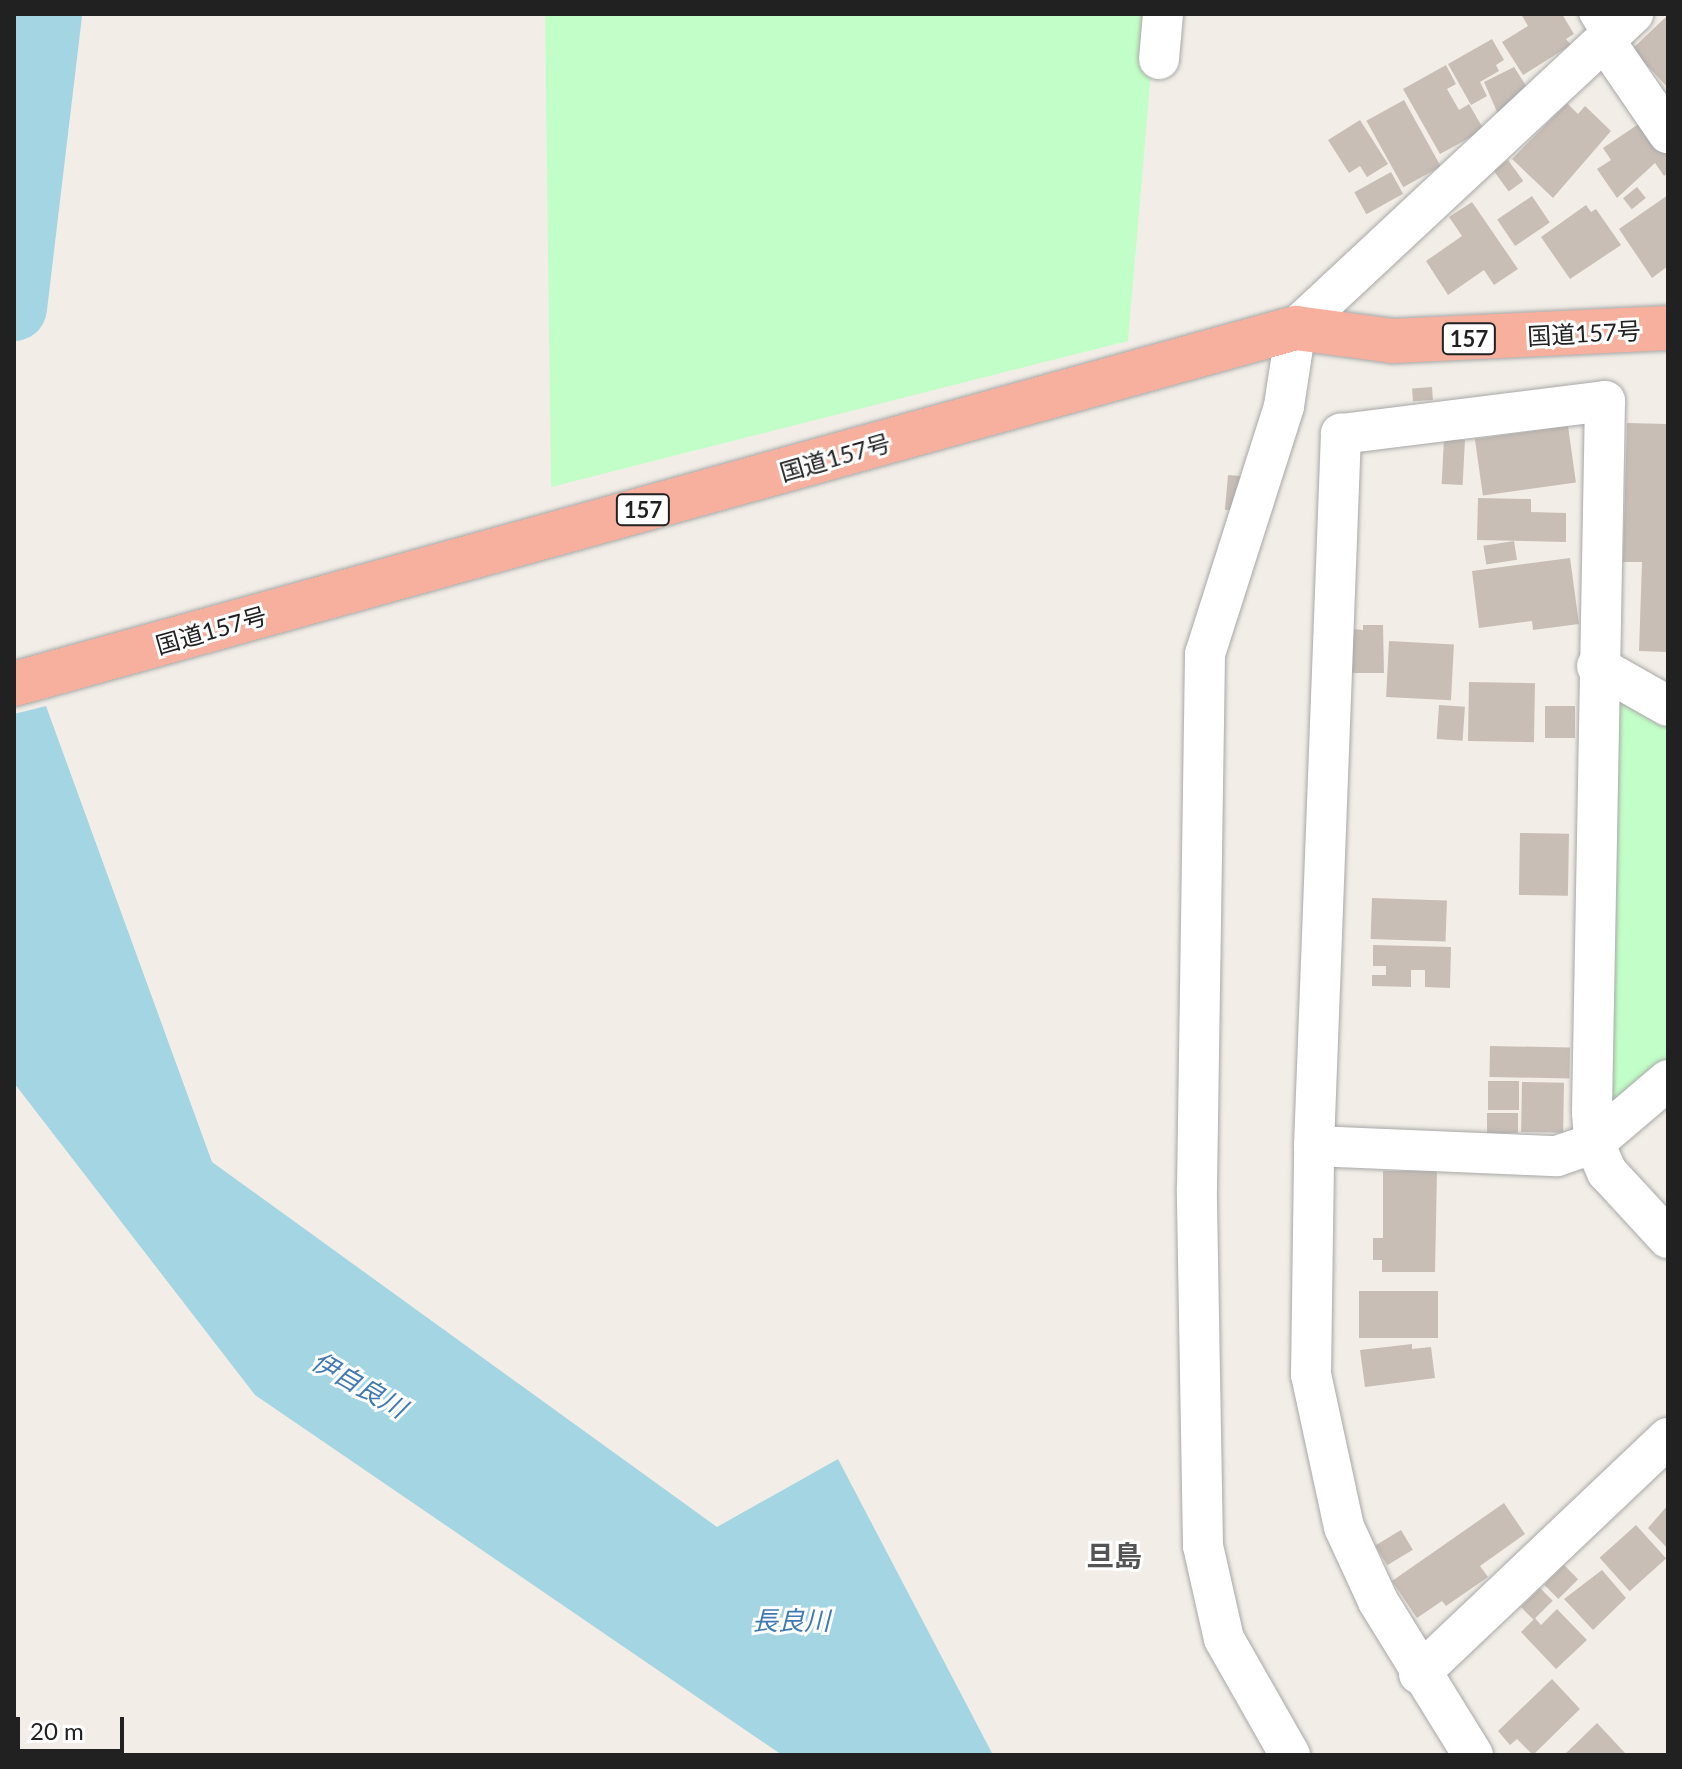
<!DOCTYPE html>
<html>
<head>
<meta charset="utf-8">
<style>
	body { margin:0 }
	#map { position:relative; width:1682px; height:1769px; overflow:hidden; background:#f2eee7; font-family:Lato,"Noto Sans JP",sans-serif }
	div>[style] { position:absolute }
	.park>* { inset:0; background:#c2fec7 }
	.water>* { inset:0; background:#a4d5e3 }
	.river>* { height:66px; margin:-33px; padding:0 33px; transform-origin:33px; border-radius:33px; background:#a4d5e3 }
	.building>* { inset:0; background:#c8beb6; transform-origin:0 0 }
	.roads { filter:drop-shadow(0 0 2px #a8a8a8) drop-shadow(0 0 2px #a8a8a8) }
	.service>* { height:20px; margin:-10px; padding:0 10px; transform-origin:10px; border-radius:10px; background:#fff }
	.minor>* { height:40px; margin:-20px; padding:0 20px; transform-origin:20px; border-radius:20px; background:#fff }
	.trunk>* { height:44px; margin:-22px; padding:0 22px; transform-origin:22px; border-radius:22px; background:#f7b09e }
	span { translate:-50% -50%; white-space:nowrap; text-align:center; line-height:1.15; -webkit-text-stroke:6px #fff; paint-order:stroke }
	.shield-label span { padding:2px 6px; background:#fff; border:2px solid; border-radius:6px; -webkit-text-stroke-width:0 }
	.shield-label { font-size:22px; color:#212121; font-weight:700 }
	.street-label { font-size:24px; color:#212121 }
	.water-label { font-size:26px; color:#417ab2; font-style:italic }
	.quarter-label { font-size:28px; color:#545454; font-weight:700 }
	.frame { position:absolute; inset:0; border:16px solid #212121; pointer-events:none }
	.scale { position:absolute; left:16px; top:1717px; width:108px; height:36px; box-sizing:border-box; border:4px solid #212121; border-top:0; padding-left:10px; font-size:24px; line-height:28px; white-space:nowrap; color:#212121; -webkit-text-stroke:6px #fff; paint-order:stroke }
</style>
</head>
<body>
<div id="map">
	<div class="park">
		<div style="clip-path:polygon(545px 14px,1156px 14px,1128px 341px,551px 487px)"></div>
		<div style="clip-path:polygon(1628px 695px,1668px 719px,1668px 1058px,1620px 1103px,1605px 1099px,1615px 703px)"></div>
	</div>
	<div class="water">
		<div style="clip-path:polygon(46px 706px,212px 1162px,717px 1527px,838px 1459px,993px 1755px,782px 1755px,255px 1395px,14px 1083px,14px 714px)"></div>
	</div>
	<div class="river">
		<div style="left:14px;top:308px;width:296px;rotate:-83.2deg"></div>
	</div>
	<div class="building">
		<div style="clip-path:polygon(1521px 14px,1562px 14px,1574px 34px,1566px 39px,1571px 45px,1523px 75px,1502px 42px,1528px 26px)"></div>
		<div style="clip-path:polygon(1668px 15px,1668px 88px,1632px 49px)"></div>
		<div style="clip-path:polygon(1492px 39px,1504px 60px,1496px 65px,1499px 71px,1480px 82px,1487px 96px,1471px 105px,1448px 64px)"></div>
		<div style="clip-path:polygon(1446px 65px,1456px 84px,1447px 89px,1459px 110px,1469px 104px,1484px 130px,1440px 154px,1403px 89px)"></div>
		<div style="clip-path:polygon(1514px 67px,1527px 87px,1498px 114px,1484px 82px)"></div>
		<div style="left:1404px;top:100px;width:76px;height:43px;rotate:61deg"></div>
		<div style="clip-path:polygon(1567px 103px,1578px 114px,1585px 106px,1611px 131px,1553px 198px,1512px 159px)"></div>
		<div style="clip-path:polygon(1360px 120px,1388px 164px,1367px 177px,1360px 166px,1349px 173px,1328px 140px)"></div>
		<div style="clip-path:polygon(1643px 121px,1668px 157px,1668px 173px,1664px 176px,1655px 163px,1617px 198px,1597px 169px,1611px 160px,1603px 148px)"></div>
		<div style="left:1508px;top:160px;width:26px;height:18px;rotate:54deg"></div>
		<div style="left:1391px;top:172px;width:25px;height:42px;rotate:61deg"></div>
		<div style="left:1637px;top:187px;width:14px;height:18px;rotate:51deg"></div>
		<div style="clip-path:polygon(1668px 195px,1668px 266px,1652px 278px,1619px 229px)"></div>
		<div style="left:1532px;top:196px;width:32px;height:42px;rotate:56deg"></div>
		<div style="clip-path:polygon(1472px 202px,1518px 269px,1494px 285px,1484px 270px,1448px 295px,1426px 261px,1462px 236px,1449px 217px)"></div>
		<div style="clip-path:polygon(1586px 205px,1591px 212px,1596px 209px,1621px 245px,1570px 279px,1541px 237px)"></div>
		<div style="left:1432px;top:387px;width:13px;height:20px;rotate:86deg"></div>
		<div style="clip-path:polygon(1627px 423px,1668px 424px,1668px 652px,1639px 651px,1642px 562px,1623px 562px)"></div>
		<div style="left:1568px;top:426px;width:57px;height:94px;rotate:82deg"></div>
		<div style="left:1444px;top:439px;width:21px;height:45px;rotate:3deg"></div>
		<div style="left:1228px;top:475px;width:24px;height:35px;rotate:5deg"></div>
		<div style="clip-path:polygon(1478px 498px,1531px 499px,1531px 512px,1566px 513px,1566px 542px,1477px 540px)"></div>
		<div style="left:1514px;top:541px;width:19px;height:31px;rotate:81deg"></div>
		<div style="clip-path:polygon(1570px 558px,1579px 624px,1533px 630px,1532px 621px,1479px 628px,1472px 571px)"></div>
		<div style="clip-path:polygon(1363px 625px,1383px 625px,1384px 673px,1352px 673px,1352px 629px,1363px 630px)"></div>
		<div style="left:1389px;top:641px;width:65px;height:56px;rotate:3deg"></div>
		<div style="left:1469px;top:682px;width:66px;height:59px;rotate:1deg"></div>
		<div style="left:1439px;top:705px;width:26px;height:34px;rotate:4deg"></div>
		<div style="left:1545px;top:706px;width:30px;height:32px"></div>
		<div style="left:1520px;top:833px;width:49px;height:62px;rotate:1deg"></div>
		<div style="left:1372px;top:898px;width:75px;height:41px;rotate:2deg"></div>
		<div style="clip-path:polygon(1373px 945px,1451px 947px,1450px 988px,1425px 987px,1425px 970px,1411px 970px,1411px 987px,1372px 986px,1372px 975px,1386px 975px,1386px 966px,1373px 966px)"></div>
		<div style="left:1490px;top:1046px;width:80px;height:31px;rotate:1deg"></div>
		<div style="left:1488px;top:1081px;width:31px;height:29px"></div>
		<div style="left:1522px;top:1082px;width:42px;height:50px;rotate:1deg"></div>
		<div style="left:1487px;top:1113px;width:31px;height:20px"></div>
		<div style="clip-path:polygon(1383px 1171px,1437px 1171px,1435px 1272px,1382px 1272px,1382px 1260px,1373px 1260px,1373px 1238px,1383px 1238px)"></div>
		<div style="left:1359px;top:1291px;width:79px;height:47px"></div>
		<div style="clip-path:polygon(1412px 1344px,1412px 1349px,1431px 1347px,1435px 1378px,1365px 1387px,1360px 1350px)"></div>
		<div style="clip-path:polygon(1504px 1503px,1525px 1534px,1480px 1566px,1488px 1577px,1446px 1606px,1442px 1601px,1417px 1618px,1392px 1581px)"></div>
		<div style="clip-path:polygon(1668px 1505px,1668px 1549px,1648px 1528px)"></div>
		<div style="left:1636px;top:1525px;width:45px;height:49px;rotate:48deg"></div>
		<div style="left:1401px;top:1530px;width:23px;height:30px;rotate:59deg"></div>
		<div style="left:1564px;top:1565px;width:20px;height:28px;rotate:45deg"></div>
		<div style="clip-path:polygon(1602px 1570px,1626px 1598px,1593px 1630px,1564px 1599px)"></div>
		<div style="left:1540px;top:1588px;width:18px;height:27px;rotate:45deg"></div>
		<div style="clip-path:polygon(1557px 1609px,1587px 1640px,1556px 1669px,1521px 1632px,1535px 1618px,1541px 1625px)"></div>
		<div style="clip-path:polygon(1552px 1679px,1580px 1709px,1533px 1755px,1517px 1739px,1510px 1745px,1498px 1731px)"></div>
		<div style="clip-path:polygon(1597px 1723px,1625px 1753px,1564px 1755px)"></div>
	</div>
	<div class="roads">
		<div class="service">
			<div style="left:1589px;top:14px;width:31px;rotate:59deg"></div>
		</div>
		<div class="minor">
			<div style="left:1605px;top:41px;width:112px;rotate:55.6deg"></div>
			<div style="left:1159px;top:59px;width:45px;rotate:-84.9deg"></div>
			<div style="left:1597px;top:666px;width:81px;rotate:29.4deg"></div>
			<div style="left:1314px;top:1146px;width:243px;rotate:2.4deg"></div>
			<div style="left:1557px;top:1156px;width:39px;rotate:-19deg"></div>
			<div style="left:1594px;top:1143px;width:97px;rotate:-40.4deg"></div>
			<div style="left:1419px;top:1674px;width:343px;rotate:-43.5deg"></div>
			<div style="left:1290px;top:1755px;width:133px;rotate:-119.6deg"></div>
			<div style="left:1224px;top:1639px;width:95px;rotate:-102.7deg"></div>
			<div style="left:1203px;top:1546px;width:358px;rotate:-91deg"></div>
			<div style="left:1197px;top:1188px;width:534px;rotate:-89.14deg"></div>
			<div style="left:1205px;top:654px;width:260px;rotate:-72.3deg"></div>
			<div style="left:1284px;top:406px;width:79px;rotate:-81.3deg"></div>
			<div style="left:1296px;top:328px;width:461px;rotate:-43deg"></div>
			<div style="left:1473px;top:1755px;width:181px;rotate:-121.7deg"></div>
			<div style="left:1378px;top:1601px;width:81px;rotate:-114.7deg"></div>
			<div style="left:1344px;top:1527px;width:156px;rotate:-102.2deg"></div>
			<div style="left:1311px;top:1375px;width:229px;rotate:-89.2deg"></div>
			<div style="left:1314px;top:1146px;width:713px;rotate:-87.83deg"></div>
			<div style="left:1341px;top:434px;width:266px;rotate:-7.1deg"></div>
			<div style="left:1605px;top:401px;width:711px;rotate:91.05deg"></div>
			<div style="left:1592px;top:1112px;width:31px;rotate:86deg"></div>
			<div style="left:1594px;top:1143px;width:32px;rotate:66deg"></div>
			<div style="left:1607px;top:1172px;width:90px;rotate:47.3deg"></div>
		</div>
		<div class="trunk">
			<div style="left:14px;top:684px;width:1331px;rotate:-15.52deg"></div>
			<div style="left:1296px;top:328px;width:98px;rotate:7.6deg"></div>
			<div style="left:1393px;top:341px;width:275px;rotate:-2.7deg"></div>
		</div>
	</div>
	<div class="shield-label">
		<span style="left:1469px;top:339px">157</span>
		<span style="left:643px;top:510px">157</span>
	</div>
	<div class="street-label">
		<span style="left:1584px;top:333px;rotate:-3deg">国道157号</span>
		<span style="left:835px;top:457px;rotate:-16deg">国道157号</span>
		<span style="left:211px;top:630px;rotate:-16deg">国道157号</span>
	</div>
	<div class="water-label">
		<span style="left:359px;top:1385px;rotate:30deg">伊自良川</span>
		<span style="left:791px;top:1621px">長良川</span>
	</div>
	<div class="quarter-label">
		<span style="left:1114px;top:1555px">旦島</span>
	</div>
	<div class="frame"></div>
	<div class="scale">20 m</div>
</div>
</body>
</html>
